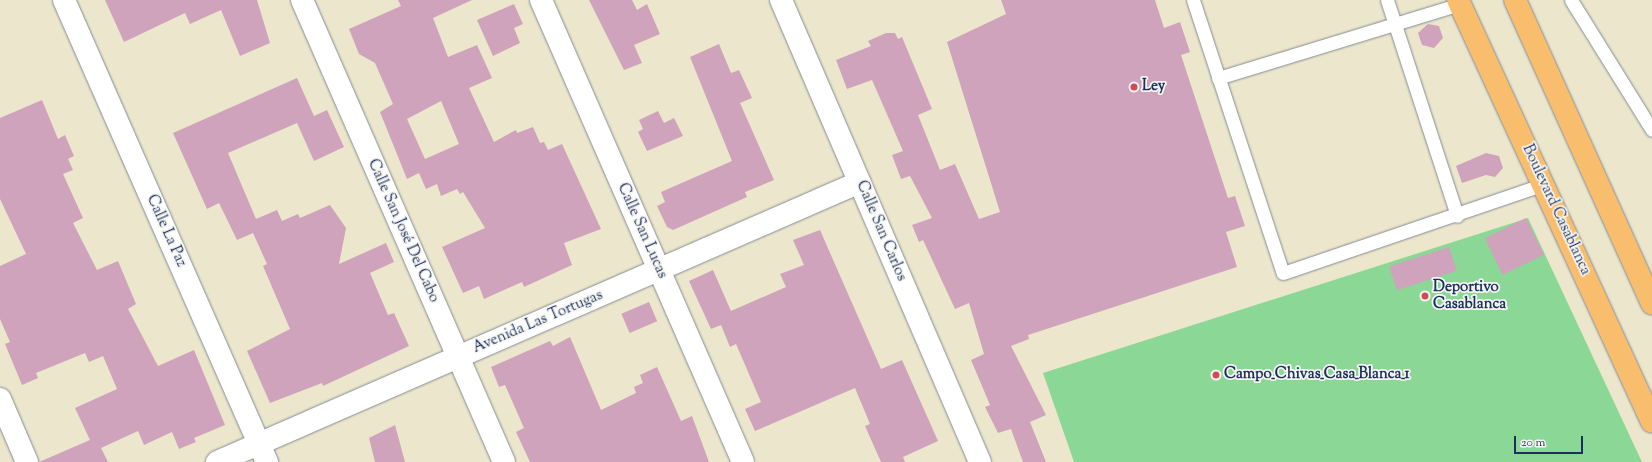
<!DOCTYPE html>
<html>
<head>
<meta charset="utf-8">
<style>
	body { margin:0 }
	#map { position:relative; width:1652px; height:462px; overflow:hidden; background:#ece7cc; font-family:"Sorts Mill Goudy",serif }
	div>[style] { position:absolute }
	.green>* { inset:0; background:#8bd795 }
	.building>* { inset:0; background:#cfa3bc; transform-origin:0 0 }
	.roads { filter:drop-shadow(0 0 1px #848b95) drop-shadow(0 0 1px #848b95) }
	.service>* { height:13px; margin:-6.5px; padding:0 6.5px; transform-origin:6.5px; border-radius:6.5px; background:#fff }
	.minor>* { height:22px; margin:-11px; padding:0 11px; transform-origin:11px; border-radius:11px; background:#fff }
	.tertiary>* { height:22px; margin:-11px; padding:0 11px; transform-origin:11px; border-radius:11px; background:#fff }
	.primary>* { height:22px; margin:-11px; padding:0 11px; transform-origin:11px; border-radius:11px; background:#f9be6d }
	.dots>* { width:11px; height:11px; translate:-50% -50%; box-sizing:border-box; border:2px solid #f6f6f2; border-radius:50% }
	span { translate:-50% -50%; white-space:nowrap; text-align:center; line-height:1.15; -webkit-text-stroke:3.5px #f6f6f2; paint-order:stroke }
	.poi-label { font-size:15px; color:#1b2f5e; font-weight:700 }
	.left { translate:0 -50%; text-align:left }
	.street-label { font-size:15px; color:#1b2f5e }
	.scale { position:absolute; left:1514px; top:436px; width:69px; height:18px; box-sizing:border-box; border:2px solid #1b2f5e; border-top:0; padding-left:5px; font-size:12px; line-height:14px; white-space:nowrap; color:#1b2f5e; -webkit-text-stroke:3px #f6f6f2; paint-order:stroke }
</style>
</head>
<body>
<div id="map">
	<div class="green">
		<div style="clip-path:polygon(1528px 218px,1642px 462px,1074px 462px,1043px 373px)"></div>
	</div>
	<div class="building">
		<div style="clip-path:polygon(105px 0,257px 0,270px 43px,240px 56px,221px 10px,190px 24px,185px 13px,124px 42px)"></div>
		<div style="clip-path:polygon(evenodd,398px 0,472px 0,433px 18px,448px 57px,477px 45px,492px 78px,469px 88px,494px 142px,516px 130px,517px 133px,533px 127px,540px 143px,544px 142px,548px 150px,562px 144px,601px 229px,564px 243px,572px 265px,524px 287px,522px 282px,484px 299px,479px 286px,463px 293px,442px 247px,485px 228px,463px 192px,460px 194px,457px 189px,441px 196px,437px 184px,426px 189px,419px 173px,407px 179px,380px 112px,393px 104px,375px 63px,359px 54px,349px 29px,401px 6px,398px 0,441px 101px,459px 144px,425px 159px,407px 119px,441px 101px)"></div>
		<div style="clip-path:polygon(589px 0,632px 0,637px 10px,647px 4px,660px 34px,634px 45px,642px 63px,624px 70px)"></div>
		<div style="clip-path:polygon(1001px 0,1155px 0,1164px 28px,1180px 22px,1190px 52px,1181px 55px,1228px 198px,1235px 196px,1245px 226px,1226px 232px,1237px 267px,1028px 335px,1029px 339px,1011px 346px,1046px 415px,1030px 422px,1046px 462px,1023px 462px,1011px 429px,998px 433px,985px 407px,990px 405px,971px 360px,984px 354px,969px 303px,955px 309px,923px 240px,919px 242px,912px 225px,932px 218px,910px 176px,901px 179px,892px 155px,903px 151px,872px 80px,847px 89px,836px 60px,871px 46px,868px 41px,886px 33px,895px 33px,898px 39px,902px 37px,932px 109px,918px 115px,940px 170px,955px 164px,979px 219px,1000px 212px,947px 42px,1006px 14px)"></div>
		<div style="clip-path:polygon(514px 4px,523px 24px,514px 28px,520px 43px,493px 56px,477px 20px)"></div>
		<div style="clip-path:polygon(1428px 24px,1439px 26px,1443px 38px,1434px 48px,1422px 45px,1418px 33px)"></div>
		<div style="clip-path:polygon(719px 44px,731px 73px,739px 70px,752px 98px,740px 103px,774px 180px,745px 192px,747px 197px,673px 230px,667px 227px,657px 206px,665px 202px,661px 192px,732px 161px,690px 57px)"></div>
		<div style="clip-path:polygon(297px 78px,314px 116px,327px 110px,344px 147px,314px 161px,297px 123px,228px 153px,256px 219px,277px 210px,282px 221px,298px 214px,300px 218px,330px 205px,346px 228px,339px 264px,386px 243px,394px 262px,370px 273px,388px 315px,394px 313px,409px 346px,323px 386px,322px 383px,270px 403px,247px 351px,290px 329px,263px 266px,267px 264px,253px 233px,237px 240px,219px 203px,207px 209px,173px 133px)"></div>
		<div style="clip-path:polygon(42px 100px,58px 139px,65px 135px,74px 156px,68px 159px,73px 170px,63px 174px,83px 218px,73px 223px,97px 270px,118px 261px,136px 304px,128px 309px,158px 366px,194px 350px,225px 425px,194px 438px,196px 442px,179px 449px,172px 432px,144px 445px,138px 431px,101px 448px,108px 462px,39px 462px,90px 440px,75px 408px,117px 389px,103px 356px,89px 362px,85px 353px,36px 373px,38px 378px,22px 385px,5px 344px,10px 342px,0 319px,0 266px,26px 254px,0 199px,0 118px)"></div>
		<div style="clip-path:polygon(658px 111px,664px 123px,674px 118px,683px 136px,647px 151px,638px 132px,643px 129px,639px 120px)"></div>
		<div style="clip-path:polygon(1486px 153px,1499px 156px,1503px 168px,1495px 177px,1486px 175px,1462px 183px,1456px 166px)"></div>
		<div style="left:1526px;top:218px;width:41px;height:46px;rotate:64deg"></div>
		<div style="clip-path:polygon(820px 230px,881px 369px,902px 360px,938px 441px,903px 457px,905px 462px,881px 462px,865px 426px,870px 424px,855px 388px,755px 431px,745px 409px,761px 402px,736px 344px,730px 347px,721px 325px,711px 329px,689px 281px,713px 270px,731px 311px,786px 287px,780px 274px,804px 265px,793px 240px)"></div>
		<div style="left:1449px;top:247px;width:25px;height:63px;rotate:72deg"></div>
		<div style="left:649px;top:302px;width:21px;height:30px;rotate:67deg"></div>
		<div style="clip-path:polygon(570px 337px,601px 410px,636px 393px,634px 387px,643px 383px,640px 375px,657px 367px,681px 421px,692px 416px,709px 462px,530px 462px,516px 432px,524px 428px,505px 385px,499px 387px,491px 367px,550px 341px,553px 346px)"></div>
		<div style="clip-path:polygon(395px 425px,405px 462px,375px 462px,369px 438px)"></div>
	</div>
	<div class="roads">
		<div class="service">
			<div style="left:1193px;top:0;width:287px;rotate:71.8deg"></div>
			<div style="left:1283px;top:273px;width:277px;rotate:-18.8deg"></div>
			<div style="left:1387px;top:0;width:227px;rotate:72deg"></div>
			<div style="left:1571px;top:0;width:153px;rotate:58.1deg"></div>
			<div style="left:1218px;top:78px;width:253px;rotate:-17deg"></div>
		</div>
		<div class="minor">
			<div style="left:64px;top:0;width:505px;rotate:66.28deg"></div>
			<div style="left:302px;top:0;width:504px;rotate:66.38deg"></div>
			<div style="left:541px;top:0;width:504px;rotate:66.38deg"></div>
			<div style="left:781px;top:0;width:503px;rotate:66.7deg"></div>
			<div style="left:217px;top:462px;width:701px;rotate:-23.53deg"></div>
		</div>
		<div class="tertiary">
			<div style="left:0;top:399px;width:69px;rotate:66.8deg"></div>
		</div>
		<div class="primary">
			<div style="left:1458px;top:0;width:464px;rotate:65.3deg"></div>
			<div style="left:1515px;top:0;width:333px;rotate:65.7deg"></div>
		</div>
	</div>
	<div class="dots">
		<div style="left:1134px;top:87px;background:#d1495b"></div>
		<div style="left:1425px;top:296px;background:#d1495b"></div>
		<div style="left:1216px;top:375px;background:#d1495b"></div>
	</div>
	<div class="poi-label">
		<span class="left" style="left:1142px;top:87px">Ley</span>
		<span class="left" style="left:1433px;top:296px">Deportivo<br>Casablanca</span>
		<span class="left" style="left:1224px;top:375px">Campo_Chivas_Casa_Blanca_1</span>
	</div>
	<div class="street-label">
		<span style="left:1556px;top:210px;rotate:65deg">Boulevard Casablanca</span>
		<span style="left:166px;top:231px;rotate:66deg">Calle La Paz</span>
		<span style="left:403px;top:231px;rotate:66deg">Calle San José Del Cabo</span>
		<span style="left:642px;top:231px;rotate:66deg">Calle San Lucas</span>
		<span style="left:881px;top:231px;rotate:67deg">Calle San Carlos</span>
		<span style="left:538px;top:322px;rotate:-23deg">Avenida Las Tortugas</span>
	</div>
	<div class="scale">20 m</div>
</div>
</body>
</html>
